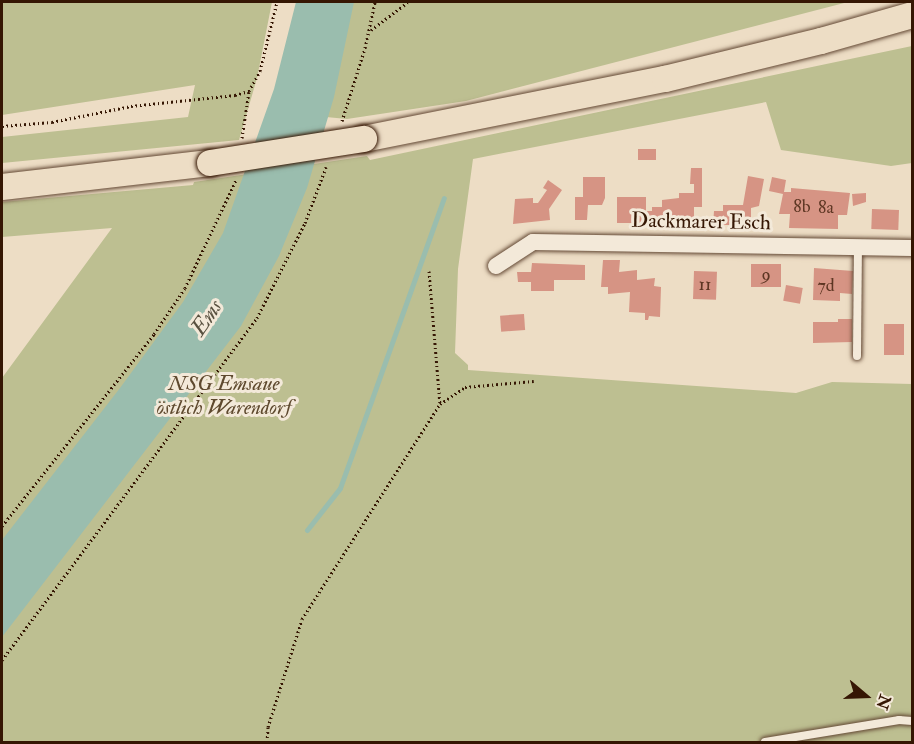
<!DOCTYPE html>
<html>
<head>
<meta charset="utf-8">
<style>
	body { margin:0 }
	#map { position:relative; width:914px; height:744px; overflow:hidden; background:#edddc5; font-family:"IM FELL Double Pica",serif }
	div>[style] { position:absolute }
	.green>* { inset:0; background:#bdbf91 }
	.water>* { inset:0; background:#9abdae }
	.stream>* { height:5px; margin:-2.5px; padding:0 2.5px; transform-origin:2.5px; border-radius:2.5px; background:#9abdae }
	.building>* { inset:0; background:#d69484; transform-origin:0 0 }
	.path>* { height:3px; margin-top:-1.5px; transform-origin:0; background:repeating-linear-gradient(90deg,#351603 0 1.5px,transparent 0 4.5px) }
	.roads { filter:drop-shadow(0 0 2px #634834) drop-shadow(0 0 2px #634834) }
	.lane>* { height:8px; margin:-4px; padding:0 4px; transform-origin:4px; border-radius:4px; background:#f3e9d9 }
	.street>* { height:16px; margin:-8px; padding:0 8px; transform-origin:8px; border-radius:8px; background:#f3e9d9 }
	.primary>* { height:26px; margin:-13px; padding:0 13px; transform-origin:13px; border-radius:13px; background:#edddc5 }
	.bridges { filter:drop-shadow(0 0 2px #351603) drop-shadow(0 0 2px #351603) }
	.primary-bridge>* { height:26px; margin:-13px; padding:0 13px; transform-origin:13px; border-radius:13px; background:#edddc5 }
	span { translate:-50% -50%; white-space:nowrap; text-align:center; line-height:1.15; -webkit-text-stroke:6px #f3e9d9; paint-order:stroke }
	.number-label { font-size:18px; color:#5d3623 }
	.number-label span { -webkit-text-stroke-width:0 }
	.street-label { font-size:21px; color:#351603 }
	.park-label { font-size:21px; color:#5e492e; font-style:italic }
	.water-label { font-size:22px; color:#58503f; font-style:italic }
	.frame { position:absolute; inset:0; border:3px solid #351603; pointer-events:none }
	.north { position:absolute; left:836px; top:666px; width:60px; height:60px; -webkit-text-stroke:4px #f3e9d9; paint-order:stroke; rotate:109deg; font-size:16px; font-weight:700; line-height:24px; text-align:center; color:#351603 }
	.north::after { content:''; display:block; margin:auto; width:21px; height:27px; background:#351603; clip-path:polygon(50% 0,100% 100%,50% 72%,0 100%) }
</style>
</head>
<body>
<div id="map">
	<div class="green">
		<div style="clip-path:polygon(2px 2px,272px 2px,257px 78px,239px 140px,2px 163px,2px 137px,188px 117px,195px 85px,2px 115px)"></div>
		<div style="clip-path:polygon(353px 2px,848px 2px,466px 101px,347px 119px,326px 117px)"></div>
		<div style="clip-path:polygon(912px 46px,912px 163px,891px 166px,781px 150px,766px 102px,473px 159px,458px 269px,455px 353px,468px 365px,468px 370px,796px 393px,832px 382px,912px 384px,912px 742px,2px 742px,2px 378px,112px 228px,2px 237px,2px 202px,193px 185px,194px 182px,367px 156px,370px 160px)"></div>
	</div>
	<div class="water">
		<div style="clip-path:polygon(296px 2px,354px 2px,334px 97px,307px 188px,279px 256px,241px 326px,2px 637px,2px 540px,120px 388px,183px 302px,223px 233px,274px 89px)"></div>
	</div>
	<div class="stream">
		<div style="left:307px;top:530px;width:53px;rotate:-51.8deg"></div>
		<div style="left:340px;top:488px;width:308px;rotate:-70.3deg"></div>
	</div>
	<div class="building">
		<div style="left:638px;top:149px;width:18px;height:11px"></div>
		<div style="clip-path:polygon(691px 168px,702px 168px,702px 207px,694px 207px,694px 222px,669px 221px,669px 216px,662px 216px,662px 223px,617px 223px,617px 197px,646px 197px,646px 211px,652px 211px,652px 207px,662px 207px,662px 200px,679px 198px,679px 193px,694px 193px,694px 184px,690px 184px)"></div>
		<div style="clip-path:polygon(748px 176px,764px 179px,759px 206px,751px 208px,751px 225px,713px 225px,714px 211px,723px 211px,723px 205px,743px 205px)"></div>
		<div style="clip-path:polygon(583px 177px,605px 177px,605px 198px,602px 205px,588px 205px,587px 220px,575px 220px,575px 197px,583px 197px)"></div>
		<div style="clip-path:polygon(772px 177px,786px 180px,784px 192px,791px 192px,791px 188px,850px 193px,847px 215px,838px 215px,838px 229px,789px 228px,790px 214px,779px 214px,783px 194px,769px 191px)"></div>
		<div style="clip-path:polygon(548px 180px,562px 190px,549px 209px,550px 220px,513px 224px,515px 199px,533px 198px,533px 203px,538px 203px,547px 190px,543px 188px)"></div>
		<div style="clip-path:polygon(866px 193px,866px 202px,853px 206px,852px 194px)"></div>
		<div style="left:872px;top:209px;width:27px;height:20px;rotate:2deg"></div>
		<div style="clip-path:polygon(603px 260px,620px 260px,619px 272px,637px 270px,637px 280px,655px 278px,654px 286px,661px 287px,660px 317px,649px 316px,648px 320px,645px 320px,645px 313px,629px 312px,630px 292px,608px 294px,608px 287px,601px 287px)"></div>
		<div style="clip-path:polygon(532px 263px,585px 265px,585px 280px,554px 280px,554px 291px,531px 291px,531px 282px,518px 282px,517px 272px,531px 272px)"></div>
		<div style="left:751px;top:264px;width:30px;height:23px"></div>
		<div style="clip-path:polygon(814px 268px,853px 271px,852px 294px,840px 293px,840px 301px,813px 300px)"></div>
		<div style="left:694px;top:271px;width:23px;height:28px;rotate:2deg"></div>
		<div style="left:786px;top:285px;width:17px;height:16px;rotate:10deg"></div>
		<div style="left:524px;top:314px;width:16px;height:24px;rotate:86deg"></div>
		<div style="clip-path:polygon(838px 319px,852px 319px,852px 342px,813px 343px,813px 322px,838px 322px)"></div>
		<div style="left:884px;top:324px;width:20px;height:31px"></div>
	</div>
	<div class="path">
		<div style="left:371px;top:30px;width:46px;rotate:-37.1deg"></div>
		<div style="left:342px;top:121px;width:77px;rotate:-72.5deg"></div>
		<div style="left:365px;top:48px;width:47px;rotate:-77.7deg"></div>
		<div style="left:2px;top:126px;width:50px;rotate:-4.6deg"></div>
		<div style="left:52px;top:122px;width:81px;rotate:-11.4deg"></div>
		<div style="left:131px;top:106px;width:105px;rotate:-6deg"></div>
		<div style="left:235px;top:95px;width:15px;rotate:-16deg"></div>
		<div style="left:242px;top:138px;width:48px;rotate:-81.5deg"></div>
		<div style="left:249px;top:91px;width:23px;rotate:-61deg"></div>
		<div style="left:260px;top:71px;width:71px;rotate:-76.2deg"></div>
		<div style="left:429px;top:271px;width:133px;rotate:85.3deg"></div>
		<div style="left:2px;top:526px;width:245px;rotate:-51.6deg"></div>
		<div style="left:154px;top:334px;width:55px;rotate:-56deg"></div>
		<div style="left:185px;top:288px;width:119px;rotate:-64.7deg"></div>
		<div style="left:2px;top:660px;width:427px;rotate:-53.3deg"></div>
		<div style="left:257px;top:318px;width:106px;rotate:-63.2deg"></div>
		<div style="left:305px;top:223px;width:60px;rotate:-69.4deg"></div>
		<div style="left:267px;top:742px;width:15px;rotate:-86deg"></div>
		<div style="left:268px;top:727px;width:113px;rotate:-72.5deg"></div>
		<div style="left:302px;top:619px;width:255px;rotate:-57.3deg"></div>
		<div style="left:440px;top:404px;width:30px;rotate:-34deg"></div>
		<div style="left:465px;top:387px;width:69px;rotate:-5deg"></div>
	</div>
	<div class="roads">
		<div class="lane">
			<div style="left:857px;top:356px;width:109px;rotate:-89.5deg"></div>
			<div style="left:765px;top:742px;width:136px;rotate:-9.3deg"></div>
			<div style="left:899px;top:720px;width:13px;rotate:4deg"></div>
		</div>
		<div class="street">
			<div style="left:496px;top:266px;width:44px;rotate:-33deg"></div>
			<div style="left:533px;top:242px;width:379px;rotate:0.9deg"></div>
		</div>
		<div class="primary">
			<div style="left:364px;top:139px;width:307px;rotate:-11.3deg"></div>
			<div style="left:665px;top:79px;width:161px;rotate:-13.7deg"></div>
			<div style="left:821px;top:41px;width:95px;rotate:-15.9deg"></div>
			<div style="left:2px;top:187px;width:209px;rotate:-6.6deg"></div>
		</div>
	</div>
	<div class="bridges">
		<div class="primary-bridge">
			<div style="left:210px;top:163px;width:156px;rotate:-8.9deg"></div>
		</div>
	</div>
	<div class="number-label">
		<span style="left:802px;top:207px">8b</span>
		<span style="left:826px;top:208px">8a</span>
		<span style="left:766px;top:275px">9</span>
		<span style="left:705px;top:285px">11</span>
		<span style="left:826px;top:286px">7d</span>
	</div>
	<div class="street-label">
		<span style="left:701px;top:222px;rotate:1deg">Dackmarer Esch</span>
	</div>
	<div class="park-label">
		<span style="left:224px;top:396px">NSG Emsaue<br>östlich Warendorf</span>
	</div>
	<div class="water-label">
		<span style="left:207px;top:318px;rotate:-56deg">Ems</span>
	</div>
	<div class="frame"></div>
	<div class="north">N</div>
</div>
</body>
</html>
